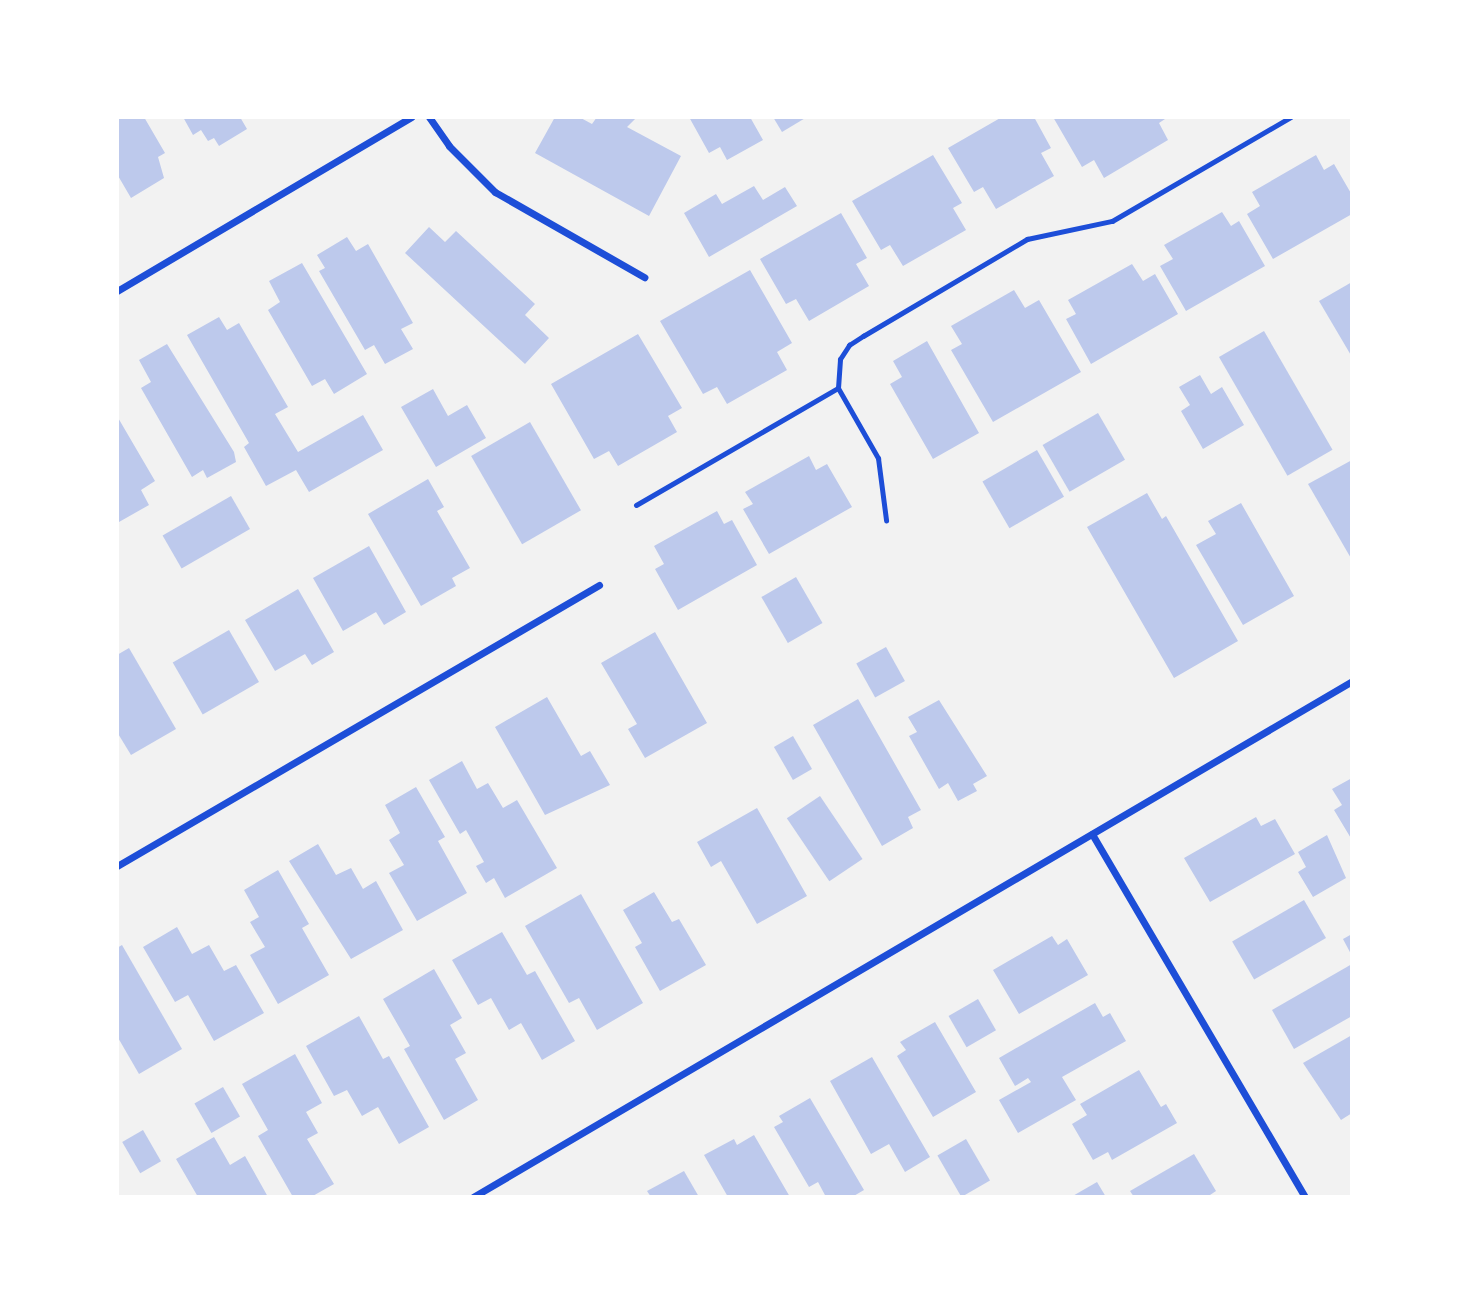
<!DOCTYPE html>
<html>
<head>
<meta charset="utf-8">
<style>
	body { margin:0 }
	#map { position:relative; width:1469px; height:1314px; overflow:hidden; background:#f2f2f2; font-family:"Alegreya Sans",sans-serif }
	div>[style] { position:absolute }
	.building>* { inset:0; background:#bdc9ec; transform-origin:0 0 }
	.service>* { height:5px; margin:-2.5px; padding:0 2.5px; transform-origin:2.5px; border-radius:2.5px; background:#1d4ed8 }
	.minor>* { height:7px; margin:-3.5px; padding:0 3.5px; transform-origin:3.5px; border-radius:3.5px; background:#1d4ed8 }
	span { translate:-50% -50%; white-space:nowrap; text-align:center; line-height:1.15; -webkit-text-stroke:6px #fff; paint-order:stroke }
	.frame { position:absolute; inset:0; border:119px solid #fff; pointer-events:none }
</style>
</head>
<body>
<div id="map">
	<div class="building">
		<div style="clip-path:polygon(117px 117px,144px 117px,165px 153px,158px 157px,164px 178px,131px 198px,117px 174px)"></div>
		<div style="clip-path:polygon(183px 117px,240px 117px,247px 129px,219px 146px,214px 138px,208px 141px,201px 130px,193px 135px)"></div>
		<div style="clip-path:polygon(555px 117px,579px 117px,592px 124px,597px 117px,637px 117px,627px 127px,681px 156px,649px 216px,535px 153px)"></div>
		<div style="clip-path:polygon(689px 117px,750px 117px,763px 140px,727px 160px,720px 147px,709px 153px)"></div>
		<div style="clip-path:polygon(773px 117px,807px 117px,782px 132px)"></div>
		<div style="clip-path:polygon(1002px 117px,1034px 117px,1051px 148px,1041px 153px,1054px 176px,996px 209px,983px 187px,974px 192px,948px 148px)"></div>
		<div style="clip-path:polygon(1053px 117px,1168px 117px,1159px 123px,1168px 140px,1104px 178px,1094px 160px,1082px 167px)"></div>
		<div style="clip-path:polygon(933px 155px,962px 203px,953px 208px,966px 230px,903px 266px,890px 245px,881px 250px,852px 201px)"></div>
		<div style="clip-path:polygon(1316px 155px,1324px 170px,1334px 164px,1352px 195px,1352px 214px,1273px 259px,1247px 214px,1260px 206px,1252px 192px)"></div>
		<div style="clip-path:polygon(754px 186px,763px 200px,785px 187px,797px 206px,709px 257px,684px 213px,716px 194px,722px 204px)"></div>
		<div style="clip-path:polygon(1222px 212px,1231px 226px,1239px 221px,1265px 266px,1186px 311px,1160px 266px,1173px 259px,1164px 245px)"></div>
		<div style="clip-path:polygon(841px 213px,867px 258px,856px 264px,869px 286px,809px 321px,796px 299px,786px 304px,760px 259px)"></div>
		<div style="clip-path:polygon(429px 227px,445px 242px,456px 231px,535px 304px,525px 315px,549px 338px,525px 364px,405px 253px)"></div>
		<div style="clip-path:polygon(347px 237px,356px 251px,368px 244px,413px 323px,401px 329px,413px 349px,385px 364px,374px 345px,365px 350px,319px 271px,325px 268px,317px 255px)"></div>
		<div style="clip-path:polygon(302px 263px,367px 374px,334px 394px,325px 379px,312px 386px,268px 310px,280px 302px,269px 281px)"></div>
		<div style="clip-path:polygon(1132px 264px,1143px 281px,1155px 274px,1178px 314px,1091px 364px,1066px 319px,1076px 314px,1068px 300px)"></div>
		<div style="clip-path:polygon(750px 270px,792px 343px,777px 352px,787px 370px,727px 404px,717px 387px,703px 394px,660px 321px)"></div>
		<div style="clip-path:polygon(1352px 282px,1352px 357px,1319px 301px)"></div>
		<div style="clip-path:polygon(1014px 290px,1025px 308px,1039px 300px,1081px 372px,993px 422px,951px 350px,962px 344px,951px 326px)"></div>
		<div style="clip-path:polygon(219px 317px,227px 330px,239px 323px,288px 407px,275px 414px,298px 452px,363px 415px,383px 450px,309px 492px,296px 470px,266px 486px,244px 447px,249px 443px,187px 335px)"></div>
		<div style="left:1264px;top:331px;width:137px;height:52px;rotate:60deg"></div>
		<div style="clip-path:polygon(638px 334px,682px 408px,668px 416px,677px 432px,618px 466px,609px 451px,594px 459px,551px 384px)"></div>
		<div style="clip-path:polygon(927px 341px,979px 433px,933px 459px,890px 384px,902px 377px,893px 361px)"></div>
		<div style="clip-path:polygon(167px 344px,234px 452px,236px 462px,207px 478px,203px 470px,192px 477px,141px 388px,151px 382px,139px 360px)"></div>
		<div style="clip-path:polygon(1200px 375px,1211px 394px,1222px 387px,1244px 425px,1203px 449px,1181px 411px,1190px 405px,1179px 387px)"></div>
		<div style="clip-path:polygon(433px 389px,448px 416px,467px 405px,486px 438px,436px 467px,401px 407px)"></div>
		<div style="left:1098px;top:413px;width:54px;height:64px;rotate:60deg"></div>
		<div style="clip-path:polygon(117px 416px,155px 481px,141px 490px,149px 505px,119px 522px)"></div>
		<div style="left:530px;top:422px;width:102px;height:68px;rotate:60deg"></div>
		<div style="left:1037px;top:450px;width:54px;height:63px;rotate:60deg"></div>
		<div style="clip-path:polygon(809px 456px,816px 470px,827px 464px,852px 507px,769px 554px,743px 509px,753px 504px,745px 492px)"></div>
		<div style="clip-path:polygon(1352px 460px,1352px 560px,1308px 484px)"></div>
		<div style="clip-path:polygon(428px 479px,444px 507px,437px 511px,470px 568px,452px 578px,456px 586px,421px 606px,368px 514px)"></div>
		<div style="clip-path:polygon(1147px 493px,1162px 519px,1166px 516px,1238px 641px,1174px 678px,1087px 527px)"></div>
		<div style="left:231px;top:496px;width:38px;height:79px;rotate:60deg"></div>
		<div style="clip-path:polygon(1241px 503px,1294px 596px,1243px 625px,1196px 545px,1216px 534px,1208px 521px)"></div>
		<div style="clip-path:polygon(717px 511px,724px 524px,732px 520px,757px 565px,678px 610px,655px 569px,664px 564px,654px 546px)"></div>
		<div style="clip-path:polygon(369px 546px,406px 612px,384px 625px,376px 612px,343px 631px,313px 578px)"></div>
		<div style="left:796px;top:577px;width:53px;height:40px;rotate:60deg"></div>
		<div style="clip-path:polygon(298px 589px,334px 652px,312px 665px,305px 654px,275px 671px,245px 620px)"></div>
		<div style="left:229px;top:630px;width:60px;height:65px;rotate:60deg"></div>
		<div style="clip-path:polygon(655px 632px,707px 723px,645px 758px,628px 729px,637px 724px,601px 663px)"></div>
		<div style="left:886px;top:647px;width:39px;height:34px;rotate:61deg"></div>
		<div style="clip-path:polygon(129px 648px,176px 729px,131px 755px,117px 732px,117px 655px)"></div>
		<div style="clip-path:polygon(547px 697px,581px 756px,590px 751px,610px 785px,545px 815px,495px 727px)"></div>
		<div style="clip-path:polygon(858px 699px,921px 810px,908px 817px,913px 828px,882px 846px,813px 725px)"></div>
		<div style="clip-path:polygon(939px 700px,987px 776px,973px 784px,977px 791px,958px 801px,948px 783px,939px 789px,909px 736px,917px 732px,908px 717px)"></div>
		<div style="left:793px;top:736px;width:38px;height:22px;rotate:60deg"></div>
		<div style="clip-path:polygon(462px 761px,477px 789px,488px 783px,503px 808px,517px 800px,557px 868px,505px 898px,494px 878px,486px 883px,476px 866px,484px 862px,466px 830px,460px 834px,429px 780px)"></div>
		<div style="clip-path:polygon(1352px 778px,1352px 840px,1334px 810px,1342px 805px,1332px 789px)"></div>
		<div style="clip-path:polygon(416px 787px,445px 837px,438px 841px,467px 893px,417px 921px,389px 873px,404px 865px,389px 840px,400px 833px,385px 805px)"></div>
		<div style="left:820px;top:796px;width:76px;height:40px;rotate:56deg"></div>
		<div style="clip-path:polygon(757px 808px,807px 896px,757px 924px,721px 861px,711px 867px,697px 842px)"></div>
		<div style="clip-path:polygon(1256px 817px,1261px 826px,1275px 819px,1295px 854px,1210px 902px,1184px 858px)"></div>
		<div style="clip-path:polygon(1327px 835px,1346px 878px,1313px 897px,1298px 872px,1306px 867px,1298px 852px)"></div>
		<div style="clip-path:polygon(318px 844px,336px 875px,351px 868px,363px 889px,376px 881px,403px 930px,351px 959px,289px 861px)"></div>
		<div style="clip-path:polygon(278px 870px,309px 924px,302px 928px,329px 975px,278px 1004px,250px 955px,265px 947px,250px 922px,259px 917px,244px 890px)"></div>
		<div style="clip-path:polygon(654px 892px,672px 922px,679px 919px,706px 965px,660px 991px,635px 947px,642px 943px,623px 910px)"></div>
		<div style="clip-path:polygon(581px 894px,643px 1003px,597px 1030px,579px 998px,569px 1003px,525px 926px)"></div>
		<div style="left:1304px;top:900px;width:44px;height:83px;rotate:60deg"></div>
		<div style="clip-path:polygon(177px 927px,192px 954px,209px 945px,224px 971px,236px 965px,264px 1013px,214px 1041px,188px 995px,175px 1002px,143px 947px)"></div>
		<div style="clip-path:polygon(502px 932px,527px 975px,535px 971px,575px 1041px,542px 1060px,521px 1023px,509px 1030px,491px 998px,478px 1005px,452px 960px)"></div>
		<div style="clip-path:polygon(1352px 934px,1352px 956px,1343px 939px)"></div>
		<div style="clip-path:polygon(1052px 936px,1058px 945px,1067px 939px,1088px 975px,1019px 1014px,993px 970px)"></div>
		<div style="clip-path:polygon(122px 945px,182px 1049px,139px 1074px,117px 1036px,117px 948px)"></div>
		<div style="clip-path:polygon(1352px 964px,1352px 1016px,1294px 1049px,1272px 1010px)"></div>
		<div style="clip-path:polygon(434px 969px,462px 1018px,450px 1025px,466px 1053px,455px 1059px,478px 1100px,444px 1120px,404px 1049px,410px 1046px,383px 999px)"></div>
		<div style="left:978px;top:999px;width:36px;height:34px;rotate:60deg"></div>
		<div style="clip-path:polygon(1095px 1003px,1103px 1017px,1110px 1013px,1126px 1041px,1062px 1077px,1076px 1100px,1018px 1133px,999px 1100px,1031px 1082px,1028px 1078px,1015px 1086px,999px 1058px)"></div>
		<div style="clip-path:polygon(359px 1016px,383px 1059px,389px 1056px,429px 1127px,399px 1144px,378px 1107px,362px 1116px,347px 1090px,334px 1096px,306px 1046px)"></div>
		<div style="clip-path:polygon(935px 1022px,976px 1092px,933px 1117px,897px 1056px,906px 1050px,900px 1042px)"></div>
		<div style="clip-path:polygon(1352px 1035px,1352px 1113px,1341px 1120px,1303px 1063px)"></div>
		<div style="clip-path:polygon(295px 1054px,322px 1103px,306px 1112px,318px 1133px,307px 1139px,334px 1184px,311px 1197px,293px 1197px,258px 1136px,268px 1130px,242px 1084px)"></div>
		<div style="clip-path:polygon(872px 1057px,930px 1157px,905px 1172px,889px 1144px,871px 1154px,830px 1081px)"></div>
		<div style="clip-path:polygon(1139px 1070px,1161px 1107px,1166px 1104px,1177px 1123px,1112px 1160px,1108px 1152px,1093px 1160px,1072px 1124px,1087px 1115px,1080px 1104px)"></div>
		<div style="left:223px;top:1087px;width:34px;height:33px;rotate:60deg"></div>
		<div style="clip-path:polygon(810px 1098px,864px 1190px,852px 1197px,826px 1197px,818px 1182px,809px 1187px,774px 1127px,783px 1122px,779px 1116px)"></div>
		<div style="left:143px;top:1130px;width:36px;height:24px;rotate:60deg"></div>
		<div style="clip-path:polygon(754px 1135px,790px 1197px,728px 1197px,704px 1155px,734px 1139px,737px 1145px)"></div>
		<div style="clip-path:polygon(214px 1137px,230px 1165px,245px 1156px,268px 1197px,198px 1197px,176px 1159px)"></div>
		<div style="left:966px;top:1139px;width:48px;height:33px;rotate:60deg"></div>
		<div style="clip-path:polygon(1194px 1154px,1216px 1191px,1207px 1197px,1134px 1197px,1130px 1191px)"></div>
		<div style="clip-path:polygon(684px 1171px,699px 1197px,651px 1197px,647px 1191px)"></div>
		<div style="clip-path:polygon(1097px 1182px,1106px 1197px,1071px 1197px)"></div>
	</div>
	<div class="service">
		<div style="left:838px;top:388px;width:81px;rotate:60.3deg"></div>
		<div style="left:878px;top:458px;width:63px;rotate:82.6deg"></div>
		<div style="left:636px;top:505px;width:233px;rotate:-30.1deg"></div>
		<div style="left:838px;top:388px;width:29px;rotate:-86deg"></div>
		<div style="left:840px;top:359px;width:17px;rotate:-57deg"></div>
		<div style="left:849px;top:345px;width:17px;rotate:-33deg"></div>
		<div style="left:863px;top:336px;width:191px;rotate:-30.6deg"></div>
		<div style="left:1027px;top:239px;width:87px;rotate:-12deg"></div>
		<div style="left:1112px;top:221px;width:207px;rotate:-30.2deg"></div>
	</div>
	<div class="minor">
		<div style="left:429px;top:117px;width:35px;rotate:55deg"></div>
		<div style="left:449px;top:146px;width:65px;rotate:45deg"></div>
		<div style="left:495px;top:192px;width:172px;rotate:29.7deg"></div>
		<div style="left:117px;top:291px;width:342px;rotate:-30.6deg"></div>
		<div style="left:1092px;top:834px;width:421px;rotate:59.6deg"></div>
		<div style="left:117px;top:866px;width:558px;rotate:-30.24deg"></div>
		<div style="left:473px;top:1197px;width:1019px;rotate:-30.41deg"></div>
	</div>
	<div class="frame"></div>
</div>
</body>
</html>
